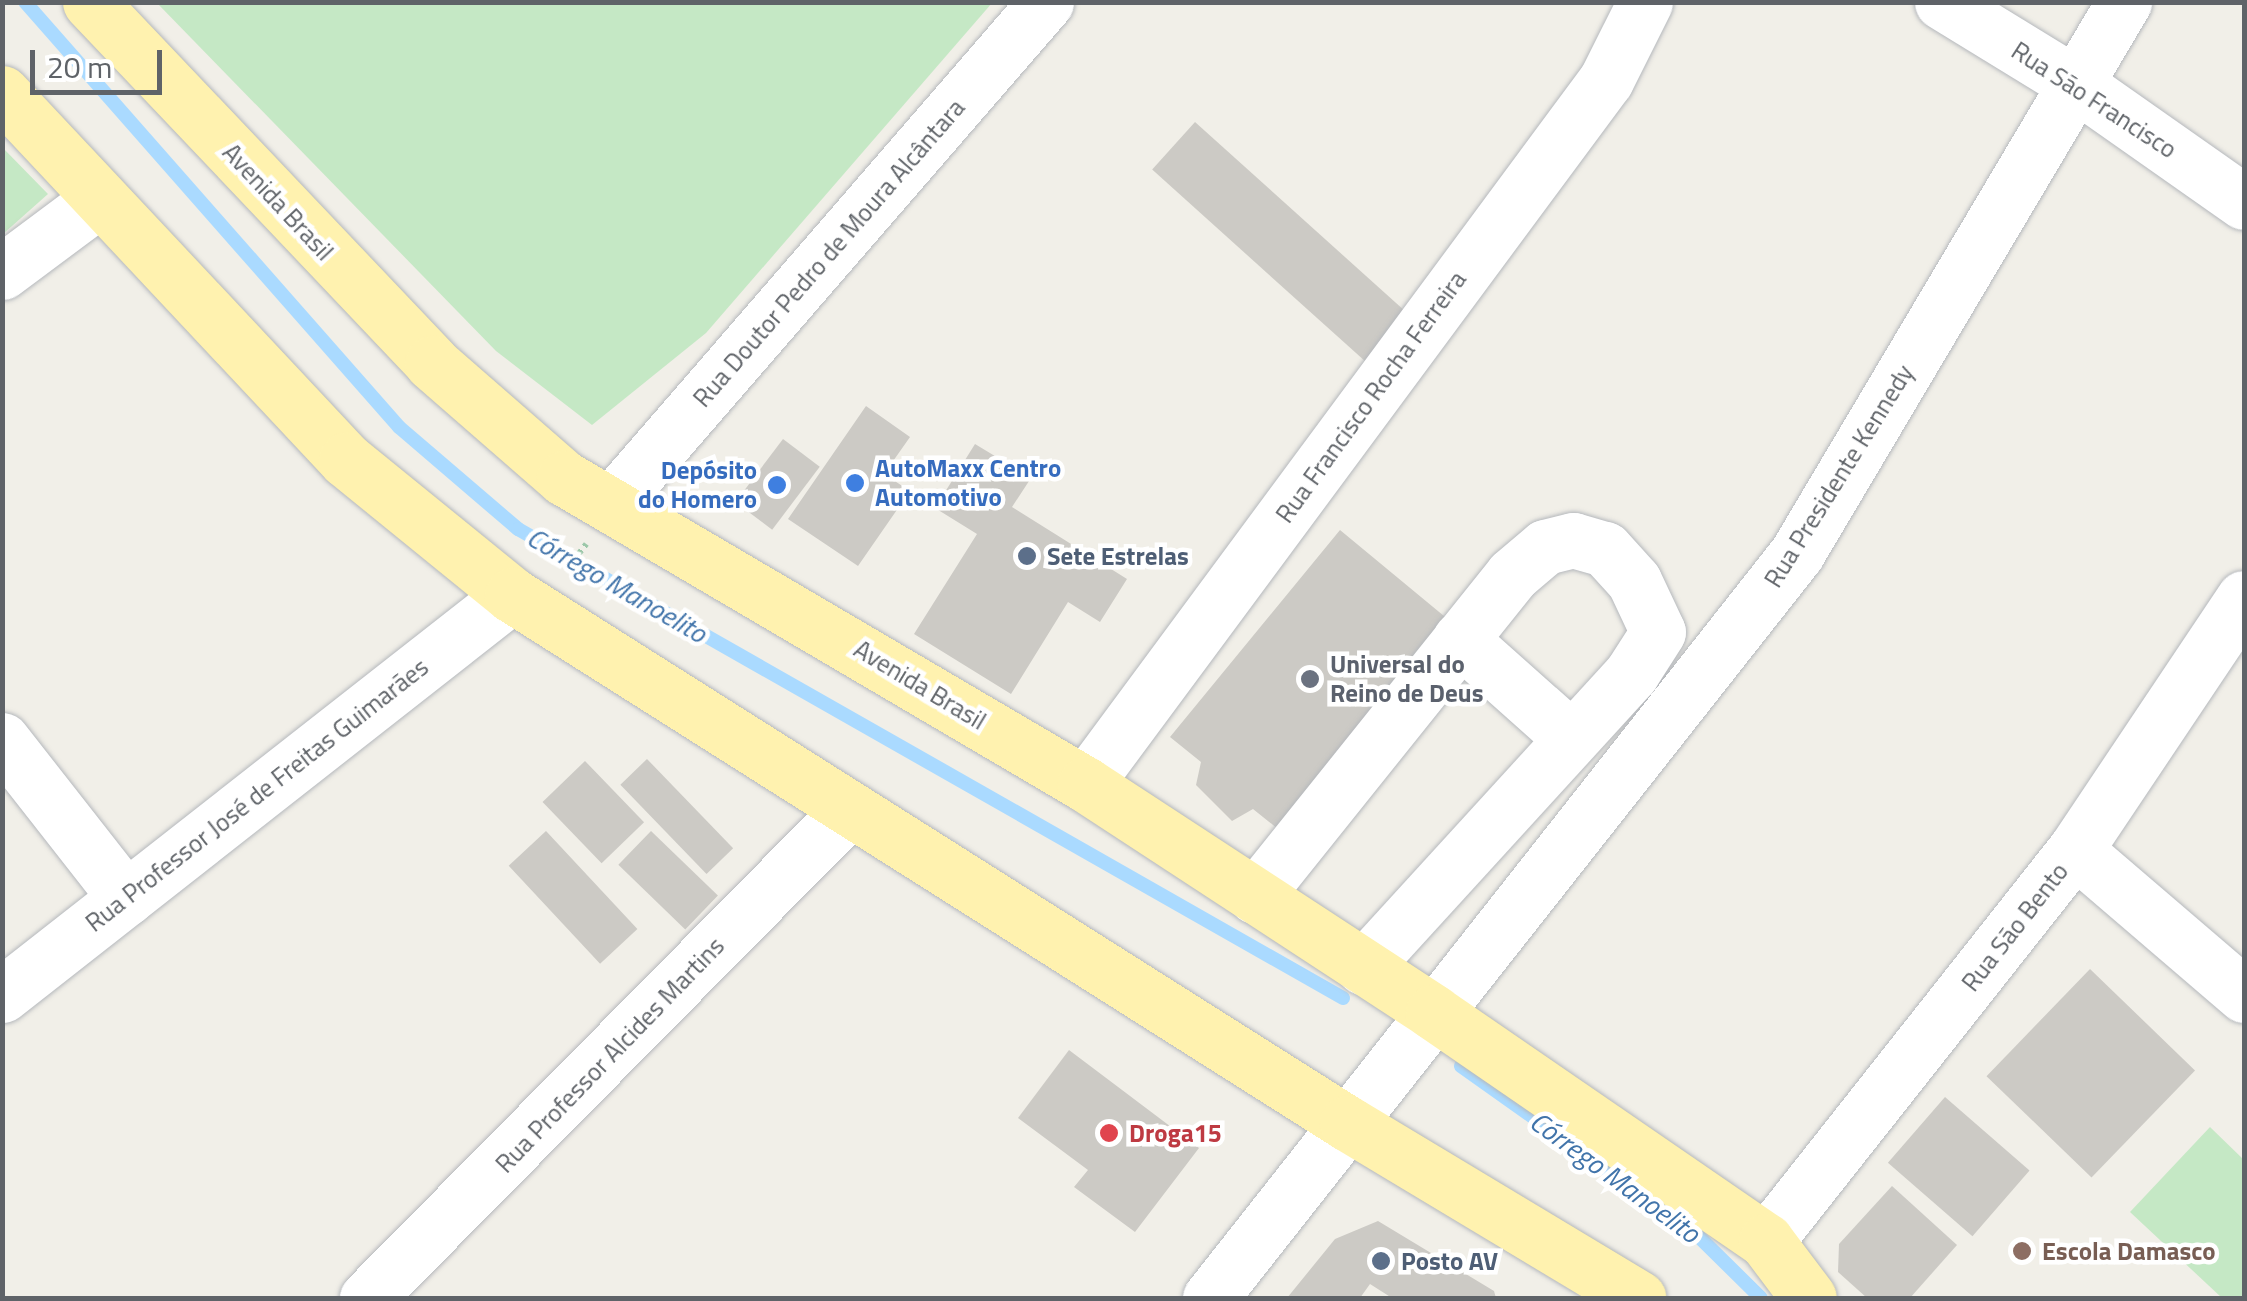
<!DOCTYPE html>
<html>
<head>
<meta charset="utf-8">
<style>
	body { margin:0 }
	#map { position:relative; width:2247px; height:1301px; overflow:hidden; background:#f1efe8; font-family:"Titillium Web",sans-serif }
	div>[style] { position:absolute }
	.green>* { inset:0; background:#c5e8c5 }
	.stream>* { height:14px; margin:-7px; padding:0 7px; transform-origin:7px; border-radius:7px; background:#aadaff }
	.building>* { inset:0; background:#cccac5; transform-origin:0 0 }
	.path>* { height:6px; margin-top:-3px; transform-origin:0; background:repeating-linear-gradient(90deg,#9cc7a9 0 10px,transparent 0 15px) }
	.roads { filter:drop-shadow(0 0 2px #b5b8bc) drop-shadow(0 0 2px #b5b8bc) }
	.minor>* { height:55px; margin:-27.5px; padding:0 27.5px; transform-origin:27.5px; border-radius:27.5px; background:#fff }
	.major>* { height:55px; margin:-27.5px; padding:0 27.5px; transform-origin:27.5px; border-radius:27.5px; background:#fff2af }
	.dots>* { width:28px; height:28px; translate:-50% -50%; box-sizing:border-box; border:5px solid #fff; border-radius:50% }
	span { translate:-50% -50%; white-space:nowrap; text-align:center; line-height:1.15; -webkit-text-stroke:9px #fff; paint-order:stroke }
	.street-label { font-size:25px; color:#5f6368 }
	.shop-label { font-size:25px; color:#366cbe; font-weight:700 }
	.left { translate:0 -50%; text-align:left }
	.right { translate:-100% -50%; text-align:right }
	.service-label { font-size:25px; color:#4e5e75; font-weight:700 }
	.worship-label { font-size:25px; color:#5b616d; font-weight:700 }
	.health-label { font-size:25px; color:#be3a42; font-weight:700 }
	.education-label { font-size:25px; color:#785e54; font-weight:700 }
	.water-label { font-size:28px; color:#4174aa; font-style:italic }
	.frame { position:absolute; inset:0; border:5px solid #5f6368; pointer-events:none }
	.scale { position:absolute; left:30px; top:50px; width:132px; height:45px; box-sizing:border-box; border:5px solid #5f6368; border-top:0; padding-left:12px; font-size:30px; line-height:35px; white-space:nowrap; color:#5f6368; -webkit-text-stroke:8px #fff; paint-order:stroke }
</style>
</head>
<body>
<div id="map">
	<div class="green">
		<div style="clip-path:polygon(157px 3px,992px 3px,706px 333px,592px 425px,496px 351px)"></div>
		<div style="clip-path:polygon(2px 147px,48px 194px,3px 234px,2px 234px)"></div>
		<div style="clip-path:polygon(2210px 1127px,2244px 1160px,2244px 1298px,2222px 1298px,2130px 1212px)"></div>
	</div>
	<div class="stream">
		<div style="left:25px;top:2px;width:566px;rotate:48.65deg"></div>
		<div style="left:399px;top:427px;width:157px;rotate:40.6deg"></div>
		<div style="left:518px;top:529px;width:949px;rotate:29.62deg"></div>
		<div style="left:1461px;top:1066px;width:285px;rotate:35.4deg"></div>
		<div style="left:1693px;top:1231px;width:95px;rotate:44.6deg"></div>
	</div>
	<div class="building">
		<div style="left:1195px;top:122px;width:287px;height:64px;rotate:42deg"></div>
		<div style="clip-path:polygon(866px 406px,910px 437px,884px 474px,910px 491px,858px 566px,788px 519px)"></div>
		<div style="left:783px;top:439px;width:46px;height:79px;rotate:37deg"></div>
		<div style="clip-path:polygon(975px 444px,1031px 478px,1012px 507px,1127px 579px,1100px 622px,1068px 602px,1011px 694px,914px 634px,977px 534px,935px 508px)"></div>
		<div style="clip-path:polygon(1340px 530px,1450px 621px,1278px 829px,1253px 809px,1232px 821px,1196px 785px,1201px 762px,1170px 737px)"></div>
		<div style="left:647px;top:759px;width:124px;height:37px;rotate:46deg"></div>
		<div style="left:585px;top:761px;width:85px;height:59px;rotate:46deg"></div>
		<div style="left:546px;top:831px;width:134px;height:51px;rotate:47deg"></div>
		<div style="left:651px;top:831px;width:93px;height:47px;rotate:44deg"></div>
		<div style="left:2090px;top:969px;width:146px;height:149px;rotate:44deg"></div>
		<div style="clip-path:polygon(1069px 1050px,1199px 1148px,1135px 1232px,1074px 1187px,1088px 1170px,1018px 1118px)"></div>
		<div style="left:1945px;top:1097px;width:112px;height:87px;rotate:41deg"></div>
		<div style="clip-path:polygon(1892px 1186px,1957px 1245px,1910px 1298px,1867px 1298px,1838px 1272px,1839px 1244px)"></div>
		<div style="clip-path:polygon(1378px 1221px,1494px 1291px,1496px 1298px,1392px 1298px,1370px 1284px,1360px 1298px,1287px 1298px,1335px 1239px)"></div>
	</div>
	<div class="path">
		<div style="left:566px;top:570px;width:33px;rotate:-52deg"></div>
	</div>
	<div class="roads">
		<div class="minor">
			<div style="left:1942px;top:2px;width:157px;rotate:31.5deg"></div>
			<div style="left:2076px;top:84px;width:205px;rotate:35.1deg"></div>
			<div style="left:2px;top:272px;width:122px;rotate:-36.7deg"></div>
			<div style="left:612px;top:503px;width:663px;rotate:-49.1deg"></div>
			<div style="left:1460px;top:639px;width:149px;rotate:41.7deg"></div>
			<div style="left:2px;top:740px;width:201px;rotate:51.9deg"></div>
			<div style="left:1085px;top:784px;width:876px;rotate:-53.5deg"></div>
			<div style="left:1606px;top:80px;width:87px;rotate:-63.4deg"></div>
			<div style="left:2075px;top:850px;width:223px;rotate:40.6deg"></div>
			<div style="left:1255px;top:896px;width:411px;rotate:-51.3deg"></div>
			<div style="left:1512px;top:575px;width:43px;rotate:-40.3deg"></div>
			<div style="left:1545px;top:547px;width:29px;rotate:-14deg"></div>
			<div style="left:1573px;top:540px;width:33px;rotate:16deg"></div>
			<div style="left:1605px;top:549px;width:43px;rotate:47.8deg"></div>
			<div style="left:1634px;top:581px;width:56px;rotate:64.8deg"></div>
			<div style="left:1658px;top:632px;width:50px;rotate:122.7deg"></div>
			<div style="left:1631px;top:674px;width:397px;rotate:132.4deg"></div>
			<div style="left:2px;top:995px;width:648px;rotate:-38.11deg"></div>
			<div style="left:1766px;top:1241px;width:498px;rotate:-51.7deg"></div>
			<div style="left:2075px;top:850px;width:303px;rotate:-56.2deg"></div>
			<div style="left:367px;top:1298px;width:687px;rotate:-45.35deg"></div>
			<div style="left:1210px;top:1298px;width:948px;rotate:-51.76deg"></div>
			<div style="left:1797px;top:553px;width:641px;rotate:-59.31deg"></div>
		</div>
		<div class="major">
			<div style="left:90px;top:2px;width:497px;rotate:46.5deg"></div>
			<div style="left:432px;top:363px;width:175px;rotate:41.1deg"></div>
			<div style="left:564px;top:478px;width:604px;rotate:30.43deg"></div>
			<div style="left:1085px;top:784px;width:416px;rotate:33.2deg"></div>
			<div style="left:1433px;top:1012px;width:404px;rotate:34.5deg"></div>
			<div style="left:1766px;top:1241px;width:71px;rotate:53deg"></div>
			<div style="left:2px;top:93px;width:503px;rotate:46.85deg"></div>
			<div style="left:346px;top:460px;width:214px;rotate:39.1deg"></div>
			<div style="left:512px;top:595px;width:988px;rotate:32.31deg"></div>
			<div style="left:1347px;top:1123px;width:340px;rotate:31deg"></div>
		</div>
	</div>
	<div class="dots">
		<div style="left:855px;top:483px;background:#3f7fe0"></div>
		<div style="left:777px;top:485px;background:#3f7fe0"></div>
		<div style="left:1027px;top:556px;background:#5c6f8a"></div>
		<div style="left:1310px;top:679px;background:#6b7280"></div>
		<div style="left:1109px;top:1133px;background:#e0444e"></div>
		<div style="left:2022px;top:1251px;background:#8d6e63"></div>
		<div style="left:1381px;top:1261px;background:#5c6f8a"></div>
	</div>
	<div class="street-label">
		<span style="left:2094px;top:100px;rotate:33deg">Rua São Francisco</span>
		<span style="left:278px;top:202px;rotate:47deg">Avenida Brasil</span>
		<span style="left:829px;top:253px;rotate:-49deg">Rua Doutor Pedro de Moura Alcântara</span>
		<span style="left:1371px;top:397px;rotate:-54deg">Rua Francisco Rocha Ferreira</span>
		<span style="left:1839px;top:476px;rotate:-58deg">Rua Presidente Kennedy</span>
		<span style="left:920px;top:685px;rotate:31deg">Avenida Brasil</span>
		<span style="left:257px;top:795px;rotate:-38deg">Rua Professor José de Freitas Guimarães</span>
		<span style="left:2015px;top:927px;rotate:-52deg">Rua São Bento</span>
		<span style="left:610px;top:1055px;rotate:-46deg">Rua Professor Alcides Martins</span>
	</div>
	<div class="shop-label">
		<span class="left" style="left:875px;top:483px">AutoMaxx Centro<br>Automotivo</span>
		<span class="right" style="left:757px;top:485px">Depósito<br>do Homero</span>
	</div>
	<div class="service-label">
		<span class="left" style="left:1047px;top:556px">Sete Estrelas</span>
		<span class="left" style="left:1401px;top:1261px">Posto AV</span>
	</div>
	<div class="worship-label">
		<span class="left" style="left:1330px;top:679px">Universal do<br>Reino de Deus</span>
	</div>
	<div class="health-label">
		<span class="left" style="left:1129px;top:1133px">Droga15</span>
	</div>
	<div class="education-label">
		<span class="left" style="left:2042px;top:1251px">Escola Damasco</span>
	</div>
	<div class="water-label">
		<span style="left:617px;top:585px;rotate:30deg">Córrego Manoelito</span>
		<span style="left:1615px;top:1177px;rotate:36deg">Córrego Manoelito</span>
	</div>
	<div class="frame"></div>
	<div class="scale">20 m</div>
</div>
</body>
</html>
